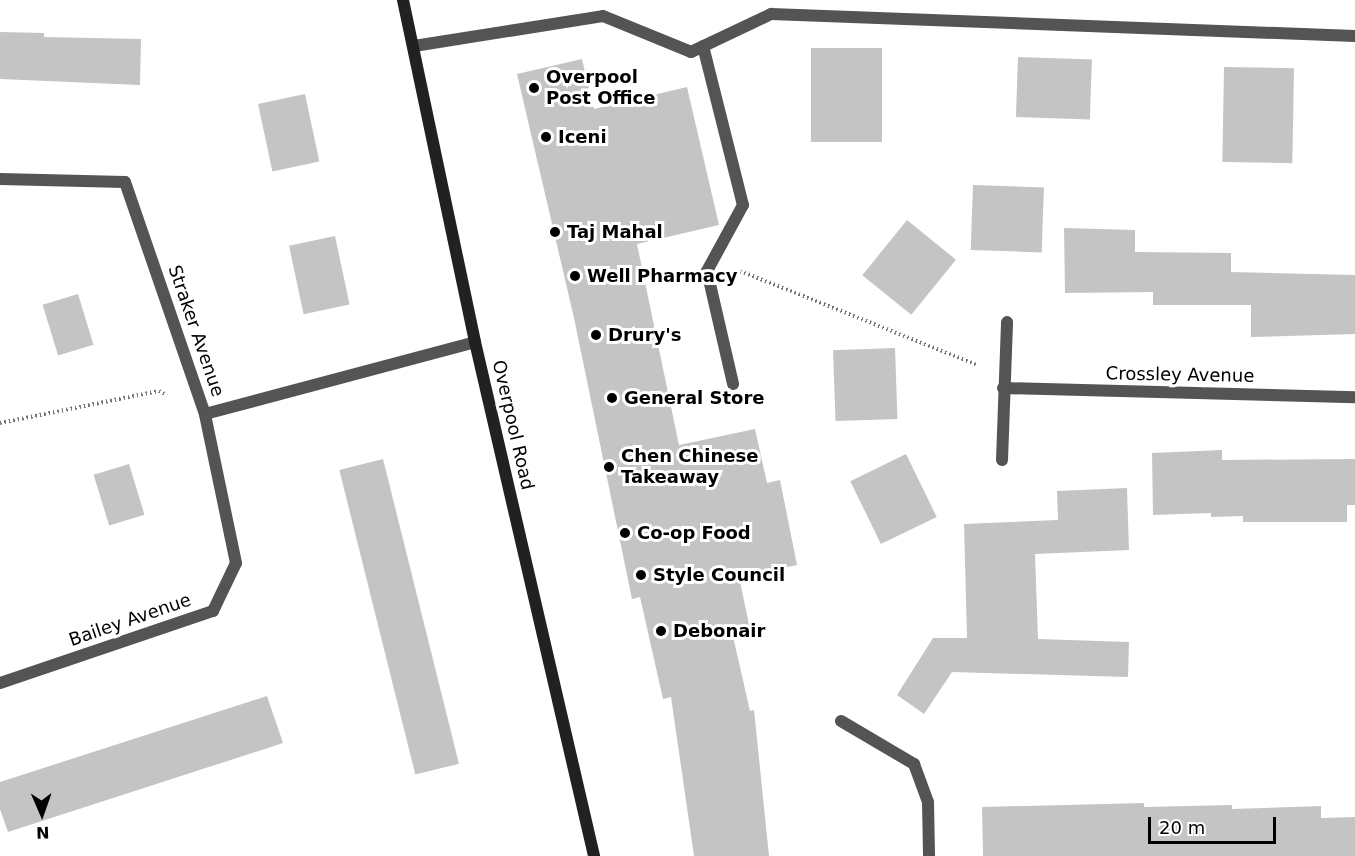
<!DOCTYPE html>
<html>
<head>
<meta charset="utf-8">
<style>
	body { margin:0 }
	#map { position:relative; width:1355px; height:856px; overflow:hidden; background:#fff; font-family:"DejaVu Sans",sans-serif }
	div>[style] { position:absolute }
	.building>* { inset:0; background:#c4c4c4; transform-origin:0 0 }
	.path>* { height:4px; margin-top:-2px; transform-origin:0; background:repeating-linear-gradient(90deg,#767676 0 1.5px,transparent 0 4.5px) }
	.service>* { height:12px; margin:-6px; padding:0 6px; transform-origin:6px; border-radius:6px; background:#545454 }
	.minor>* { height:12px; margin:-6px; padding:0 6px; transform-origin:6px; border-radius:6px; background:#545454 }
	.secondary>* { height:12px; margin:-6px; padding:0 6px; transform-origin:6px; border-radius:6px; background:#212121 }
	.dots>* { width:16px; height:16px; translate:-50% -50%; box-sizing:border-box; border:3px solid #fff; border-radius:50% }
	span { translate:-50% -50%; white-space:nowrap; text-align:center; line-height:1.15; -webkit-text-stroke:6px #fff; paint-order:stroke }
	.poi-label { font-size:18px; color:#000; font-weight:700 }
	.left { translate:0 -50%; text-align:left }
	.street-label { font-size:18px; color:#000 }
	.north { position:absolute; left:12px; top:784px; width:60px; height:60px; -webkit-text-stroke:4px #fff; paint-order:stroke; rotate:178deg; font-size:16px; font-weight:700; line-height:24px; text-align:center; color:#000 }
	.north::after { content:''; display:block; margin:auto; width:21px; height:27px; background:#000; clip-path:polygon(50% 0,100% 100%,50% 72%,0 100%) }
	.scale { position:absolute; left:1148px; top:817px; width:128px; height:27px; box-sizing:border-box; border:3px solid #000; border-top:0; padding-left:8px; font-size:18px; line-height:21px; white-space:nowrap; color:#000; -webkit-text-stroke:4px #fff; paint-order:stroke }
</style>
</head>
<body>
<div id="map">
	<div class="building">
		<div style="clip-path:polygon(0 32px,44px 33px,44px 37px,141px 39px,140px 85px,0 79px)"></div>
		<div style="left:811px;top:48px;width:71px;height:94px"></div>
		<div style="left:1018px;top:57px;width:74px;height:60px;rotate:2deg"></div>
		<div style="clip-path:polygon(582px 59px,594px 109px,687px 87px,719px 225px,637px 244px,679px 445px,755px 429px,767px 483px,780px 480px,797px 565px,739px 577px,750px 629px,732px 632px,750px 711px,754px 710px,769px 856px,694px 856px,671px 697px,663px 699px,640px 597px,632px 599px,574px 318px,517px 74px)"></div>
		<div style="left:1224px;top:67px;width:70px;height:95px;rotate:1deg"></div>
		<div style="left:305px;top:94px;width:69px;height:48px;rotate:78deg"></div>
		<div style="left:973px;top:185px;width:71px;height:65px;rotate:2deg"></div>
		<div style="left:907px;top:220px;width:63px;height:71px;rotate:39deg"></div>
		<div style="clip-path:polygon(1064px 228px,1135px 230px,1135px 252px,1231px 253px,1231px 272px,1355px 275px,1355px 334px,1251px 337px,1251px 305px,1153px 305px,1153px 292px,1065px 293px)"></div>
		<div style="left:335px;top:236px;width:70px;height:47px;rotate:78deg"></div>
		<div style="left:78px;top:294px;width:53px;height:37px;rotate:73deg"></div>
		<div style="left:895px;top:348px;width:71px;height:62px;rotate:88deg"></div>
		<div style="clip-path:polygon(1222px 450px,1222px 460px,1355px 459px,1355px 505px,1347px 505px,1347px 522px,1243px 522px,1243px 516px,1211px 517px,1211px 513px,1153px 515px,1152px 453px)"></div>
		<div style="left:906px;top:454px;width:70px;height:62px;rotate:64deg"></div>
		<div style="left:383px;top:459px;width:314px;height:45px;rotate:76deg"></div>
		<div style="left:129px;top:464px;width:53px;height:37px;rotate:73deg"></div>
		<div style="clip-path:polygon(1127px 488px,1129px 550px,1035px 554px,1038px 639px,1129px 642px,1128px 677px,952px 672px,924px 714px,897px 695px,933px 638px,967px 638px,964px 524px,1058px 520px,1057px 491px)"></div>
		<div style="clip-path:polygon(267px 696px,283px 743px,8px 832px,0 809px,0 782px)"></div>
		<div style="clip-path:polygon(1144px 803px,1144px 807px,1232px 805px,1232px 809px,1321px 806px,1321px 818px,1355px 817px,1355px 856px,983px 856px,982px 807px)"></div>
	</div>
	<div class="path">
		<div style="left:740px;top:271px;width:256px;rotate:21.6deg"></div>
		<div style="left:0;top:423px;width:162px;rotate:-11.4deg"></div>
		<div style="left:159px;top:391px;width:9px;rotate:27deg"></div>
	</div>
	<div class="service">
		<div style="left:703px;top:46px;width:164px;rotate:75.9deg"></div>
		<div style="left:743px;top:205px;width:75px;rotate:118.6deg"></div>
		<div style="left:707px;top:271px;width:116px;rotate:77deg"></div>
		<div style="left:841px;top:721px;width:85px;rotate:30.5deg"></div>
		<div style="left:914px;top:764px;width:40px;rotate:69.8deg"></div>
		<div style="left:928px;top:802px;width:54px;rotate:88.9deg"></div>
	</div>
	<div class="minor">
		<div style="left:414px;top:46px;width:191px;rotate:-9deg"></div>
		<div style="left:603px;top:16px;width:95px;rotate:22.2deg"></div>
		<div style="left:691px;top:52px;width:89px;rotate:-25.4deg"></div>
		<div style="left:771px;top:14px;width:584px;rotate:2.16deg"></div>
		<div style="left:0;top:179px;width:125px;rotate:1.4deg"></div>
		<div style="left:125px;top:182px;width:245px;rotate:71deg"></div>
		<div style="left:205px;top:414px;width:279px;rotate:-14.9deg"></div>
		<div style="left:1003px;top:388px;width:352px;rotate:1.5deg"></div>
		<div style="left:1002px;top:460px;width:138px;rotate:-87.9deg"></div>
		<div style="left:0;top:683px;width:225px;rotate:-18.7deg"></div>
		<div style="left:213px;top:611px;width:53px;rotate:-64.4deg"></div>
		<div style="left:236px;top:563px;width:152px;rotate:-101.8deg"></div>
	</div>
	<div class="secondary">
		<div style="left:403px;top:0;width:349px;rotate:78.1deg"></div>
		<div style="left:475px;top:342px;width:528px;rotate:76.96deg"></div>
	</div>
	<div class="dots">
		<div style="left:534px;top:88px;background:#000"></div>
		<div style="left:546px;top:137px;background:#000"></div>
		<div style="left:555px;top:232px;background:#000"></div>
		<div style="left:575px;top:276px;background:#000"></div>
		<div style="left:596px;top:335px;background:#000"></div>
		<div style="left:612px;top:398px;background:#000"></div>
		<div style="left:609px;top:467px;background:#000"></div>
		<div style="left:625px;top:533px;background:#000"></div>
		<div style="left:641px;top:575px;background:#000"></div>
		<div style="left:661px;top:631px;background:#000"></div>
	</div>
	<div class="poi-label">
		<span class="left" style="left:546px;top:88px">Overpool<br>Post Office</span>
		<span class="left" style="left:558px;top:137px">Iceni</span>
		<span class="left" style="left:567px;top:232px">Taj Mahal</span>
		<span class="left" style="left:587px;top:276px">Well Pharmacy</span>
		<span class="left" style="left:608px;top:335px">Drury's</span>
		<span class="left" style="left:624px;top:398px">General Store</span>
		<span class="left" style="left:621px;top:467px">Chen Chinese<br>Takeaway</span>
		<span class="left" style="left:637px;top:533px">Co-op Food</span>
		<span class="left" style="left:653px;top:575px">Style Council</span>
		<span class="left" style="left:673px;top:631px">Debonair</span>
	</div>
	<div class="street-label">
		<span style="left:196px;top:331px;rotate:71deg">Straker Avenue</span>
		<span style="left:1180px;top:375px;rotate:1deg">Crossley Avenue</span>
		<span style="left:513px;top:425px;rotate:77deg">Overpool Road</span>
		<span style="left:130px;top:620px;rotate:-19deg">Bailey Avenue</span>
	</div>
	<div class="north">N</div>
	<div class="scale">20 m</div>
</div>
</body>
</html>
